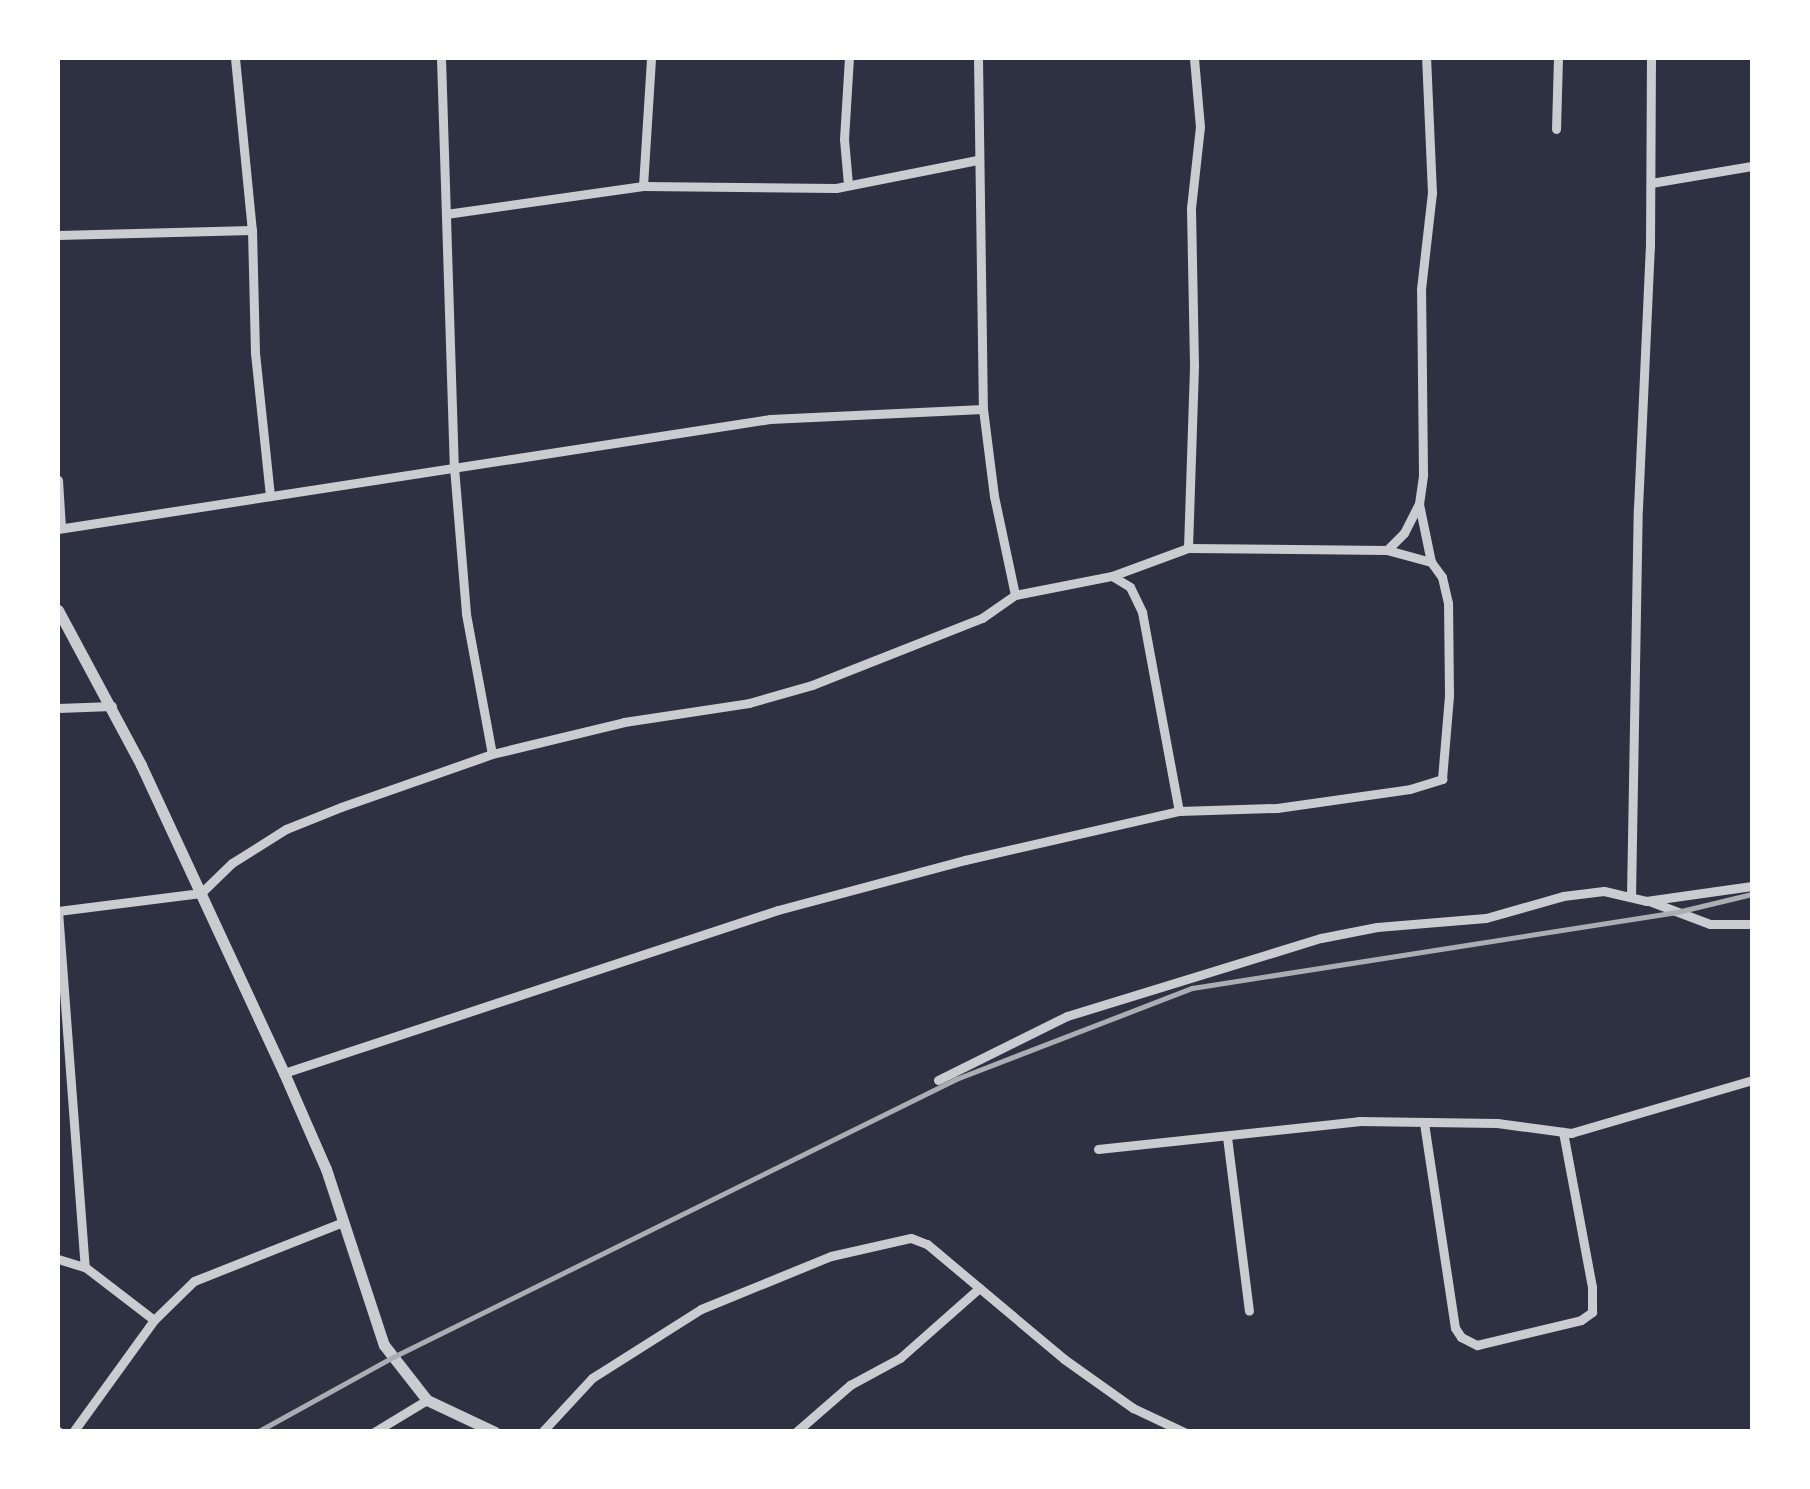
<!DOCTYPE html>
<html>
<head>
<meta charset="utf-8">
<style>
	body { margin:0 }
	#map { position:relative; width:1810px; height:1489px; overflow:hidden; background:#2d3142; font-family:Quicksand,sans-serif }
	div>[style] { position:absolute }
	.minor>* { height:9px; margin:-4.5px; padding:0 4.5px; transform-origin:4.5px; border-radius:4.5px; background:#caccd0 }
	.tertiary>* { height:11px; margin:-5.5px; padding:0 5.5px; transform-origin:5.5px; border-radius:5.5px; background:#caccd0 }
	.rail>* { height:5px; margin:-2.5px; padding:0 2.5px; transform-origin:2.5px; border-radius:2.5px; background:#abadb3 }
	span { translate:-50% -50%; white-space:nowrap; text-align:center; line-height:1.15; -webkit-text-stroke:9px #fff; paint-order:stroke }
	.frame { position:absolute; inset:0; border:60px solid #fff; pointer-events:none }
</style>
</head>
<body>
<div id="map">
	<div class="minor">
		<div style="left:235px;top:58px;width:173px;rotate:84.4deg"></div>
		<div style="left:252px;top:230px;width:123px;rotate:88.6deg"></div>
		<div style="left:255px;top:353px;width:144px;rotate:84deg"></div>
		<div style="left:441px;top:58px;width:409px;rotate:88.2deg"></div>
		<div style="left:454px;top:467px;width:147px;rotate:85.3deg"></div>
		<div style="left:466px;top:614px;width:142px;rotate:79.5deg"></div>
		<div style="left:978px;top:58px;width:351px;rotate:89.2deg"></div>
		<div style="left:983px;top:409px;width:88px;rotate:82.8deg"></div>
		<div style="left:994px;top:496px;width:101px;rotate:78deg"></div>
		<div style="left:1015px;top:595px;width:99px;rotate:-11.1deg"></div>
		<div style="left:1112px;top:576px;width:81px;rotate:-20.2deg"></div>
		<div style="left:1188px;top:548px;width:183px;rotate:-88.1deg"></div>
		<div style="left:1194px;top:365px;width:157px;rotate:-91.1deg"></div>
		<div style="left:1191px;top:208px;width:81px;rotate:-83.7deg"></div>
		<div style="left:1200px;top:127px;width:69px;rotate:-95deg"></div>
		<div style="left:1556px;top:129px;width:71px;rotate:-88.4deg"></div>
		<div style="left:1651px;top:183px;width:102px;rotate:-9.6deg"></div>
		<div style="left:848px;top:184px;width:45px;rotate:-95.1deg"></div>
		<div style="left:844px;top:139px;width:81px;rotate:-86.5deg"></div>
		<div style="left:643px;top:186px;width:128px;rotate:-86.4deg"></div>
		<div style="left:446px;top:214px;width:199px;rotate:-8.1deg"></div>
		<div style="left:643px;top:186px;width:193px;rotate:0.6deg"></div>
		<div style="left:836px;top:188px;width:144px;rotate:-11.2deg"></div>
		<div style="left:58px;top:235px;width:194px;rotate:-1.5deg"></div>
		<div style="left:58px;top:480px;width:48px;rotate:86.4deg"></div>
		<div style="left:1419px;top:504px;width:59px;rotate:78.3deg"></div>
		<div style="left:58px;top:529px;width:720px;rotate:-8.78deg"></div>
		<div style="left:770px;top:419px;width:213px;rotate:-2.7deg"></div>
		<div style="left:1387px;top:550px;width:24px;rotate:-45deg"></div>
		<div style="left:1404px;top:533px;width:33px;rotate:-63deg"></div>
		<div style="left:1419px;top:504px;width:30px;rotate:-82deg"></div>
		<div style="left:1423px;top:474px;width:185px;rotate:-90.6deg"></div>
		<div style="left:1421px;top:289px;width:97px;rotate:-83.5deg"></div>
		<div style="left:1432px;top:193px;width:135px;rotate:-92.5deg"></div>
		<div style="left:1112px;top:576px;width:21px;rotate:31deg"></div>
		<div style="left:1130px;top:587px;width:28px;rotate:64deg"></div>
		<div style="left:1142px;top:612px;width:202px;rotate:79.5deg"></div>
		<div style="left:58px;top:708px;width:54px;rotate:-2.1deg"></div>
		<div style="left:1631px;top:897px;width:389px;rotate:-89deg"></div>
		<div style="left:1638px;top:508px;width:261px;rotate:-87.4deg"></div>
		<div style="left:1650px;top:247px;width:189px;rotate:-89.7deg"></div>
		<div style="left:1649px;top:901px;width:65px;rotate:20.7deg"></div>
		<div style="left:1710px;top:924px;width:42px"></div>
		<div style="left:58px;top:911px;width:144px;rotate:-7.2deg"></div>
		<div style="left:201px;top:893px;width:43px;rotate:-44.1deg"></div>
		<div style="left:232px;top:863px;width:64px;rotate:-32.2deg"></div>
		<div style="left:286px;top:829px;width:59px;rotate:-21.8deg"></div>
		<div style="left:341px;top:807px;width:160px;rotate:-19.3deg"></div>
		<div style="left:492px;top:754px;width:136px;rotate:-13.6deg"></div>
		<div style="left:624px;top:722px;width:126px;rotate:-8.6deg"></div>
		<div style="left:749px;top:703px;width:66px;rotate:-15.9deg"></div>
		<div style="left:812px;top:685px;width:183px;rotate:-21.5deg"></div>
		<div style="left:982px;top:618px;width:40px;rotate:-34.9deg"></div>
		<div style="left:58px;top:911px;width:357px;rotate:85.7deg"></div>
		<div style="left:284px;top:1073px;width:520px;rotate:-18.26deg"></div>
		<div style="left:778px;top:910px;width:194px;rotate:-15deg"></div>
		<div style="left:965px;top:860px;width:220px;rotate:-12.9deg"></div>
		<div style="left:1179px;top:811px;width:98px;rotate:-1.8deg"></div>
		<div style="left:1277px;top:808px;width:134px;rotate:-8.1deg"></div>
		<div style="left:1410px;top:789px;width:34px;rotate:-17deg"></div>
		<div style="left:1442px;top:779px;width:84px;rotate:-85.2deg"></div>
		<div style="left:1449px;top:695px;width:92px;rotate:-90.6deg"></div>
		<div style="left:1448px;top:603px;width:27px;rotate:-103deg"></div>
		<div style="left:1442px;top:577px;width:19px;rotate:-126deg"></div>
		<div style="left:1431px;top:562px;width:46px;rotate:-164.7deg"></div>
		<div style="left:1387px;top:550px;width:199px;rotate:-179.4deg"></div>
		<div style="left:938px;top:1080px;width:144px;rotate:-26.4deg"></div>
		<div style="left:1067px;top:1016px;width:266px;rotate:-17.1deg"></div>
		<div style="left:1321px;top:938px;width:57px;rotate:-11.1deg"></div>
		<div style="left:1377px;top:927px;width:109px;rotate:-4.7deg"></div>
		<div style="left:1486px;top:918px;width:80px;rotate:-15.9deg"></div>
		<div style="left:1563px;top:896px;width:41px;rotate:-7deg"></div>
		<div style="left:1604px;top:891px;width:43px;rotate:13.4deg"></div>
		<div style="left:1646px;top:901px;width:107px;rotate:-8.1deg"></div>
		<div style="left:1424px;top:1123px;width:207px;rotate:81.4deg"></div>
		<div style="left:1455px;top:1328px;width:11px;rotate:56deg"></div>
		<div style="left:1461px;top:1337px;width:18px;rotate:27deg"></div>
		<div style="left:1477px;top:1345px;width:107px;rotate:-13.5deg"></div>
		<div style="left:1581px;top:1320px;width:14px;rotate:-36deg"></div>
		<div style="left:1592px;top:1312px;width:25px;rotate:-90deg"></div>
		<div style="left:1592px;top:1287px;width:158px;rotate:-100.6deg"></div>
		<div style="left:1227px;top:1137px;width:175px;rotate:82.8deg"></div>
		<div style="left:1098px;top:1149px;width:262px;rotate:-6.1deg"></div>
		<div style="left:1359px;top:1121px;width:138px;rotate:0.8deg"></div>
		<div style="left:1497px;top:1123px;width:75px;rotate:7.7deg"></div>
		<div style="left:1571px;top:1133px;width:189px;rotate:-16.3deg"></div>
		<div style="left:58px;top:1259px;width:28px;rotate:17deg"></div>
		<div style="left:85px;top:1267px;width:87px;rotate:37.5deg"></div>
		<div style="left:58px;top:1431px;width:1px;rotate:45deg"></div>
		<div style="left:73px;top:1432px;width:138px;rotate:-54.1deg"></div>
		<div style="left:154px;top:1320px;width:56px;rotate:-44.3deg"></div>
		<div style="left:194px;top:1281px;width:160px;rotate:-21.6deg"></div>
		<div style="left:374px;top:1432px;width:62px;rotate:-31.1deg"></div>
		<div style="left:542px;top:1432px;width:74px;rotate:-47.2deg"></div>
		<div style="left:592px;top:1378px;width:129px;rotate:-32.3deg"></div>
		<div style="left:701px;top:1309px;width:140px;rotate:-22.2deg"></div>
		<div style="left:831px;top:1256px;width:82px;rotate:-12.7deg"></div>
		<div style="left:911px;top:1238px;width:17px;rotate:21deg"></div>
		<div style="left:927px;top:1244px;width:179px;rotate:40deg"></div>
		<div style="left:1064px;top:1359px;width:85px;rotate:35.4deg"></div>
		<div style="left:1133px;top:1408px;width:56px;rotate:25.2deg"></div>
		<div style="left:796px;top:1432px;width:72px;rotate:-41deg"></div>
		<div style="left:850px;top:1385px;width:57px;rotate:-28.4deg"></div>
		<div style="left:900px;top:1358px;width:106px;rotate:-41.5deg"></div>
	</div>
	<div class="tertiary">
		<div style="left:58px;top:610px;width:176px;rotate:61.8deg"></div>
		<div style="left:141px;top:765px;width:340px;rotate:65.1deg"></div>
		<div style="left:284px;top:1073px;width:105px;rotate:66.4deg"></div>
		<div style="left:326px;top:1169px;width:185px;rotate:71.8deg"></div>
		<div style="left:384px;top:1345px;width:70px;rotate:52deg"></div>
		<div style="left:427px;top:1400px;width:75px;rotate:25.2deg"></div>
	</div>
	<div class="rail">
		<div style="left:257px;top:1432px;width:155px;rotate:-28.9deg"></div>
		<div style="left:393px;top:1357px;width:628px;rotate:-26.28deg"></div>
		<div style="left:956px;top:1079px;width:253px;rotate:-21.1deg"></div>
		<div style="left:1192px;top:988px;width:491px;rotate:-8.9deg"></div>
		<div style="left:1677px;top:912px;width:77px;rotate:-13.5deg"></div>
	</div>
	<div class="frame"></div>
</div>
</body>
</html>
